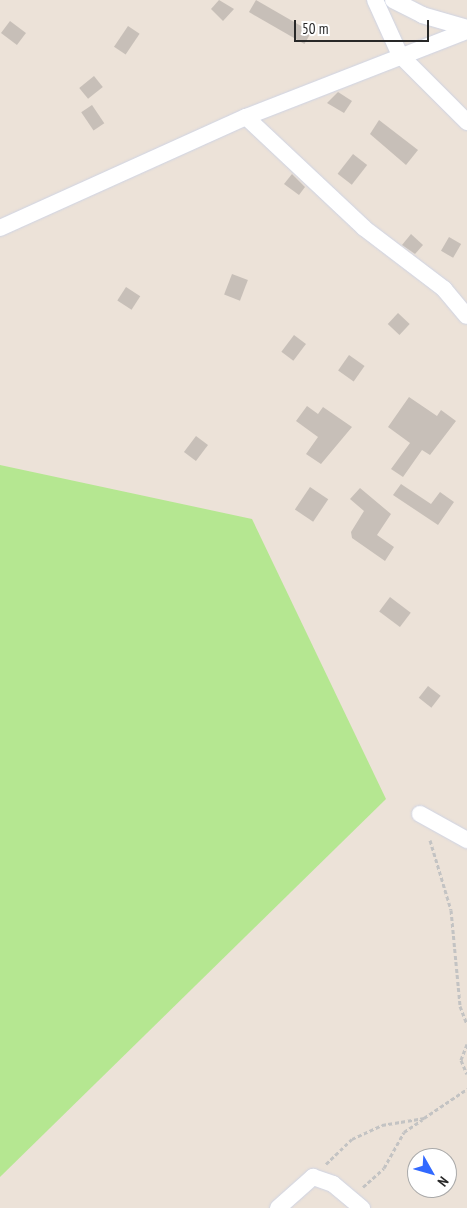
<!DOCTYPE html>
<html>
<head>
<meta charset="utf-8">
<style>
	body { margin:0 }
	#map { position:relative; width:467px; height:1208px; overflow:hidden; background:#ece2d8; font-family:"PT Sans Narrow",sans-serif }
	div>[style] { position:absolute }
	.green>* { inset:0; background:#b5e791 }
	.building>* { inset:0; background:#c7bfb8; transform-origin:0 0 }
	.path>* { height:3px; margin-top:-1.5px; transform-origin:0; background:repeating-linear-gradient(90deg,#c3c3c3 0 4px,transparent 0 6.5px) }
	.roads { filter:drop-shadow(0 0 1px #ced3e3) drop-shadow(0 0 1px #ced3e3) }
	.minor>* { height:16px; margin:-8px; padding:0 8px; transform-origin:8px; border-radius:8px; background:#fff }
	span { translate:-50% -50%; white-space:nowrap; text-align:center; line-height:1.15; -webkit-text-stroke:4px #fff; paint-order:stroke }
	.north { position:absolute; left:407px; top:1148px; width:50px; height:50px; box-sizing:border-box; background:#fff; border:1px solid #a9a9a9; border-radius:50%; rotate:128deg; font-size:14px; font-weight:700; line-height:20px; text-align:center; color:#282828 }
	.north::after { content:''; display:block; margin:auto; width:18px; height:22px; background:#3269ff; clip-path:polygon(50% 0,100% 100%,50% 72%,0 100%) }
	.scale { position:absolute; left:294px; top:20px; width:135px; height:22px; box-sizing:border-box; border:2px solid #282828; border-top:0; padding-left:6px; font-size:15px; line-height:18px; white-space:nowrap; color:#282828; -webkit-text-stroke:4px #fff; paint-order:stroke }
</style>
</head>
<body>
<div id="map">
	<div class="green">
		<div style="clip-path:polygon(0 465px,252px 519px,386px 799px,0 1177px)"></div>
	</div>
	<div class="building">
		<div style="clip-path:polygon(219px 0,234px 9px,223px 21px,211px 9px)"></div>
		<div style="left:256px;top:0;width:64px;height:14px;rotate:30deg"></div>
		<div style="left:10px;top:21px;width:20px;height:15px;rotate:37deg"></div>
		<div style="left:128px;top:26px;width:14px;height:25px;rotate:34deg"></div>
		<div style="left:94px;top:76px;width:14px;height:19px;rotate:51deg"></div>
		<div style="clip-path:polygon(338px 92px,352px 101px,344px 113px,327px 103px)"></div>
		<div style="left:92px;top:105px;width:22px;height:13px;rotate:56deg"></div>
		<div style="clip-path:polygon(379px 120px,418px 150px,406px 165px,370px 134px)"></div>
		<div style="left:353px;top:154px;width:18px;height:25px;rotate:38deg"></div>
		<div style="clip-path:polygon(292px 174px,305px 187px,299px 195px,284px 184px)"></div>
		<div style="clip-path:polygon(411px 234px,423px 245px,415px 254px,402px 245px)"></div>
		<div style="left:449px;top:237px;width:14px;height:16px;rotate:30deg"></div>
		<div style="left:232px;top:274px;width:17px;height:22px;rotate:21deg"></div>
		<div style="left:126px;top:287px;width:17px;height:16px;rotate:33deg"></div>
		<div style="left:398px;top:313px;width:16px;height:15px;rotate:43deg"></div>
		<div style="left:294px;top:335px;width:15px;height:21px;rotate:37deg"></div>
		<div style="left:349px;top:355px;width:19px;height:19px;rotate:35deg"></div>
		<div style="clip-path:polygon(409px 397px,437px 416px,441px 410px,456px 421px,430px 455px,422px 450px,403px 477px,391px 469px,410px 443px,388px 427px)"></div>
		<div style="clip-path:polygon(307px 406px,318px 414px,323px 407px,352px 427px,321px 464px,306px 454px,318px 437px,296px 421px)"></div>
		<div style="left:196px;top:436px;width:15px;height:20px;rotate:37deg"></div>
		<div style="clip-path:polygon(401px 484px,431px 504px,440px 492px,454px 502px,438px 525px,393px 495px)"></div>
		<div style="left:310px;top:487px;width:22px;height:27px;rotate:34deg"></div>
		<div style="clip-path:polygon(360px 488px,391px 514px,377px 535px,394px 547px,385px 561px,352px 538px,351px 532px,364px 511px,350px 499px)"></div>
		<div style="left:390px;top:597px;width:26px;height:18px;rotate:37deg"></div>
		<div style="left:428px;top:686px;width:16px;height:15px;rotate:38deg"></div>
	</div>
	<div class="path">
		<div style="left:430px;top:840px;width:73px;rotate:73.3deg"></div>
		<div style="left:451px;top:910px;width:96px;rotate:84.6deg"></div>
		<div style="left:460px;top:1006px;width:19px;rotate:69deg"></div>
		<div style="left:467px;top:1044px;width:17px;rotate:111deg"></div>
		<div style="left:461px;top:1060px;width:15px;rotate:67deg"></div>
		<div style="left:326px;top:1164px;width:36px;rotate:-44deg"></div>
		<div style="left:352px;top:1139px;width:33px;rotate:-25deg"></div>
		<div style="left:382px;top:1125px;width:43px;rotate:-9.5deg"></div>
		<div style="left:424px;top:1118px;width:52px;rotate:-34deg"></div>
		<div style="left:363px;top:1187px;width:28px;rotate:-42deg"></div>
		<div style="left:384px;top:1168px;width:41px;rotate:-60.9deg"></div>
		<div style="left:404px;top:1132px;width:22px;rotate:-34deg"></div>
	</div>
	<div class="roads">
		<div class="minor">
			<div style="left:375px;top:0;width:60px;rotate:65.6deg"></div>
			<div style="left:400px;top:55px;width:95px;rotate:45deg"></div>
			<div style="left:393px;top:0;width:33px;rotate:27deg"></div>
			<div style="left:422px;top:15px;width:47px;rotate:16.1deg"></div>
			<div style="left:246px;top:117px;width:162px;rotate:43.2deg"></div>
			<div style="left:364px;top:228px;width:101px;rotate:37.3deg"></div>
			<div style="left:444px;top:289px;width:35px;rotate:50deg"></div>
			<div style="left:0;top:228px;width:270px;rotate:-24.3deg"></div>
			<div style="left:246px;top:117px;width:237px;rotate:-21.3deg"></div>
			<div style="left:420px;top:814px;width:54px;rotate:29deg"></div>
			<div style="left:278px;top:1208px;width:47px;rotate:-41.5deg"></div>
			<div style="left:313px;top:1177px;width:21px;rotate:19deg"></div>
			<div style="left:333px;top:1184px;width:38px;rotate:40deg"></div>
		</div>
	</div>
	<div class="north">N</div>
	<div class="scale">50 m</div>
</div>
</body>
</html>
